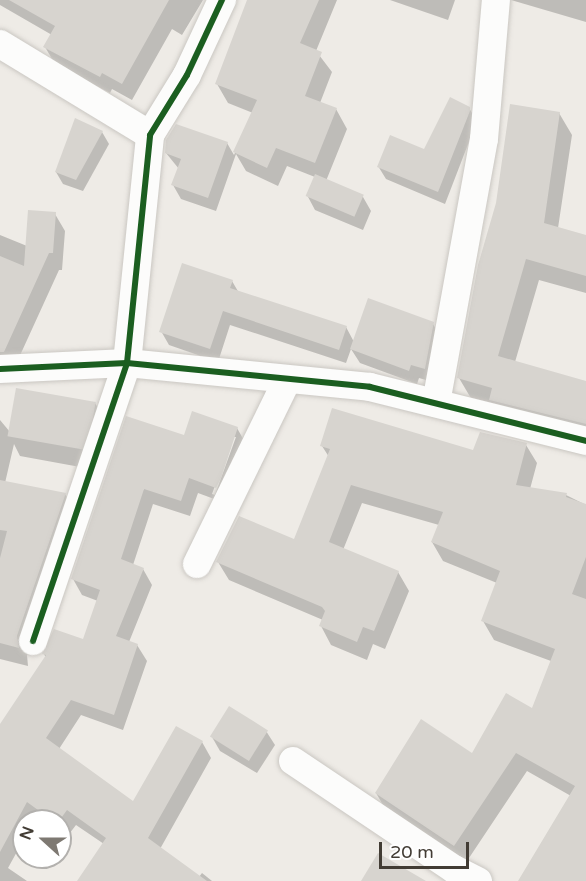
<!DOCTYPE html>
<html>
<head>
<meta charset="utf-8">
<style>
	body { margin:0 }
	#map { position:relative; width:586px; height:881px; overflow:hidden; background:#eeebe6; font-family:"Varela Round",sans-serif }
	div>[style] { position:absolute }
	.shadow>* { inset:0; background:#0003 }
	.building>* { inset:0; background:#d7d4cf; transform-origin:0 0 }
	.roads { filter:drop-shadow(0 0 2px #cac7c2) drop-shadow(0 0 2px #cac7c2) }
	.street>* { height:28px; margin:-14px; padding:0 14px; transform-origin:14px; border-radius:14px; background:#fcfcfb }
	.cycleway>* { height:6px; margin:-3px; padding:0 3px; transform-origin:3px; border-radius:3px; background:#1b5e20 }
	span { translate:-50% -50%; white-space:nowrap; text-align:center; line-height:1.15; -webkit-text-stroke:4.5px #fff; paint-order:stroke }
	.north { position:absolute; left:12px; top:809px; width:60px; height:60px; box-sizing:border-box; background:#fff; border:2px solid #b3b1ae; border-radius:50%; rotate:291deg; font-size:16px; font-weight:700; line-height:24px; text-align:center; color:#423c34 }
	.north::after { content:''; display:block; margin:auto; width:21px; height:27px; background:#7e7972; clip-path:polygon(50% 0,100% 100%,50% 72%,0 100%) }
	.scale { position:absolute; left:379px; top:842px; width:90px; height:27px; box-sizing:border-box; border:3px solid #423c34; border-top:0; padding-left:8px; font-size:18px; line-height:21px; white-space:nowrap; color:#423c34; -webkit-text-stroke:4px #fff; paint-order:stroke }
</style>
</head>
<body>
<div id="map">
	<div class="shadow">
		<div style="clip-path:polygon(0 0,203px 0,182px 35px,172px 29px,132px 100px,112px 89px,110px 93px,55px 64px,45px 47px,52px 35px,0 5px)"></div>
		<div style="clip-path:polygon(250px 0,337px 0,316px 51px,332px 72px,320px 103px,336px 109px,347px 129px,326px 181px,363px 197px,371px 211px,363px 230px,315px 210px,307px 195px,315px 177px,287px 166px,278px 186px,246px 171px,236px 154px,216px 211px,181px 199px,173px 185px,179px 169px,166px 153px,227px 143px,234px 155px,253px 113px,228px 103px,217px 84px)"></div>
		<div style="clip-path:polygon(390px 0,455px 0,448px 20px)"></div>
		<div style="clip-path:polygon(511px 0,586px 0,586px 22px)"></div>
		<div style="clip-path:polygon(469px 108px,477px 121px,445px 204px,386px 179px,378px 166px,425px 151px)"></div>
		<div style="clip-path:polygon(559px 113px,572px 135px,558px 228px,586px 236px,586px 293px,539px 280px,515px 362px,586px 382px,586px 442px,472px 400px,459px 378px)"></div>
		<div style="clip-path:polygon(102px 132px,109px 144px,83px 191px,63px 184px,56px 172px)"></div>
		<div style="clip-path:polygon(55px 214px,65px 231px,62px 270px,59px 270px,17px 362px,0 355px,0 235px,27px 246px)"></div>
		<div style="clip-path:polygon(232px 281px,239px 293px,346px 327px,354px 342px,433px 324px,441px 338px,433px 382px,419px 378px,417px 384px,360px 363px,351px 349px,346px 363px,230px 325px,218px 362px,169px 345px,161px 331px)"></div>
		<div style="clip-path:polygon(95px 403px,107px 423px,91px 469px,20px 456px,14px 444px,5px 483px,65px 494px,76px 513px,27px 655px,28px 666px,0 659px,0 420px,10px 432px)"></div>
		<div style="clip-path:polygon(evenodd,237px 428px,246px 444px,225px 503px,198px 493px,190px 516px,153px 504px,133px 565px,143px 569px,152px 585px,129px 642px,137px 645px,147px 661px,123px 730px,81px 715px,59px 749px,133px 804px,202px 742px,211px 758px,160px 849px,199px 877px,202px 873px,212px 881px,79px 881px,104px 844px,76px 825px,66px 838px,60px 834px,60px 821px,43px 821px,37px 816px,34px 821px,24px 821px,24px 839px,8px 868px,27px 881px,0 881px,0 727px,46px 658px,44px 654px,84px 641px,98px 601px,82px 595px,73px 579px,185px 437px,237px 428px,233px 437px,236px 437px,215px 495px,212px 494px,233px 437px)"></div>
		<div style="clip-path:polygon(526px 445px,537px 463px,530px 489px,566px 495px,586px 505px,586px 881px,535px 881px,571px 796px,527px 771px,465px 864px,387px 812px,376px 793px,472px 755px,532px 710px,551px 661px,494px 640px,483px 621px,497px 583px,443px 561px,432px 542px,439px 525px,362px 503px,343px 550px,398px 572px,409px 591px,385px 649px,373px 644px,367px 660px,331px 645px,321px 626px,323px 620px,229px 580px,218px 562px,294px 541px,329px 457px,322px 446px,474px 452px)"></div>
		<div style="clip-path:polygon(266px 731px,275px 745px,257px 773px,220px 751px,212px 737px)"></div>
	</div>
	<div class="building">
		<div style="clip-path:polygon(9px 0,169px 0,122px 84px,102px 73px,100px 77px,43px 47px,55px 26px)"></div>
		<div style="clip-path:polygon(247px 0,319px 0,300px 43px,322px 52px,305px 96px,337px 108px,315px 163px,276px 148px,267px 168px,233px 152px,257px 100px,215px 84px)"></div>
		<div style="clip-path:polygon(450px 97px,470px 107px,470px 111px,438px 192px,377px 167px,390px 135px,424px 149px)"></div>
		<div style="clip-path:polygon(510px 104px,560px 112px,544px 223px,586px 235px,586px 276px,526px 259px,498px 356px,586px 381px,586px 424px,489px 400px,492px 388px,457px 378px,478px 265px,496px 203px)"></div>
		<div style="clip-path:polygon(75px 118px,103px 131px,76px 180px,55px 172px)"></div>
		<div style="clip-path:polygon(176px 124px,228px 142px,208px 198px,171px 185px,181px 159px,165px 153px,166px 140px)"></div>
		<div style="left:315px;top:174px;width:53px;height:24px;rotate:23deg"></div>
		<div style="clip-path:polygon(28px 210px,56px 212px,53px 253px,49px 253px,4px 352px,0 352px,0 256px,24px 266px)"></div>
		<div style="clip-path:polygon(182px 263px,233px 280px,230px 288px,347px 326px,339px 350px,223px 311px,210px 349px,159px 332px)"></div>
		<div style="clip-path:polygon(368px 298px,434px 322px,425px 369px,411px 365px,409px 371px,350px 349px)"></div>
		<div style="left:16px;top:388px;width:81px;height:49px;rotate:10deg"></div>
		<div style="clip-path:polygon(332px 408px,473px 450px,480px 432px,527px 443px,516px 485px,567px 493px,566px 497px,586px 504px,586px 557px,572px 594px,586px 599px,586px 881px,518px 881px,575px 786px,516px 753px,454px 846px,375px 793px,421px 719px,472px 753px,506px 693px,532px 708px,555px 649px,481px 621px,500px 571px,431px 542px,443px 512px,351px 485px,329px 542px,399px 571px,374px 631px,363px 627px,357px 642px,319px 626px,325px 611px,322px 607px,216px 562px,239px 516px,294px 539px,330px 449px,320px 446px)"></div>
		<div style="clip-path:polygon(192px 411px,238px 427px,221px 478px,216px 488px,189px 478px,181px 501px,144px 489px,121px 559px,144px 568px,116px 636px,138px 644px,114px 715px,71px 700px,46px 738px,133px 801px,176px 726px,203px 741px,148px 838px,207px 881px,77px 881px,106px 838px,67px 810px,59px 821px,53px 821px,27px 802px,0 852px,0 724px,46px 655px,42px 654px,54px 629px,83px 639px,100px 590px,71px 579px,126px 416px,184px 435px)"></div>
		<div style="clip-path:polygon(0 480px,66px 493px,17px 636px,19px 648px,0 643px,0 558px,7px 531px,0 530px)"></div>
		<div style="left:229px;top:706px;width:46px;height:36px;rotate:32deg"></div>
		<div style="clip-path:polygon(378px 853px,426px 881px,361px 881px)"></div>
	</div>
	<div class="roads">
		<div class="street">
			<div style="left:0;top:44px;width:175px;rotate:31.2deg"></div>
			<div style="left:0;top:369px;width:127px;rotate:-2.7deg"></div>
			<div style="left:127px;top:363px;width:244px;rotate:5.6deg"></div>
			<div style="left:370px;top:387px;width:223px;rotate:14deg"></div>
			<div style="left:436px;top:403px;width:268px;rotate:-79.7deg"></div>
			<div style="left:484px;top:139px;width:140px;rotate:-85.1deg"></div>
			<div style="left:197px;top:564px;width:205px;rotate:-63.9deg"></div>
			<div style="left:33px;top:641px;width:293px;rotate:-71.3deg"></div>
			<div style="left:127px;top:363px;width:229px;rotate:-84.2deg"></div>
			<div style="left:150px;top:135px;width:70px;rotate:-58.3deg"></div>
			<div style="left:187px;top:75px;width:83px;rotate:-65deg"></div>
			<div style="left:293px;top:761px;width:194px;rotate:33.9deg"></div>
			<div style="left:454px;top:869px;width:27px;rotate:27deg"></div>
		</div>
	</div>
	<div class="cycleway">
		<div style="left:0;top:369px;width:127px;rotate:-2.7deg"></div>
		<div style="left:127px;top:363px;width:244px;rotate:5.6deg"></div>
		<div style="left:370px;top:387px;width:223px;rotate:14deg"></div>
		<div style="left:33px;top:641px;width:293px;rotate:-71.3deg"></div>
		<div style="left:127px;top:363px;width:229px;rotate:-84.2deg"></div>
		<div style="left:150px;top:135px;width:70px;rotate:-58.3deg"></div>
		<div style="left:187px;top:75px;width:83px;rotate:-65deg"></div>
	</div>
	<div class="north">N</div>
	<div class="scale">20 m</div>
</div>
</body>
</html>
